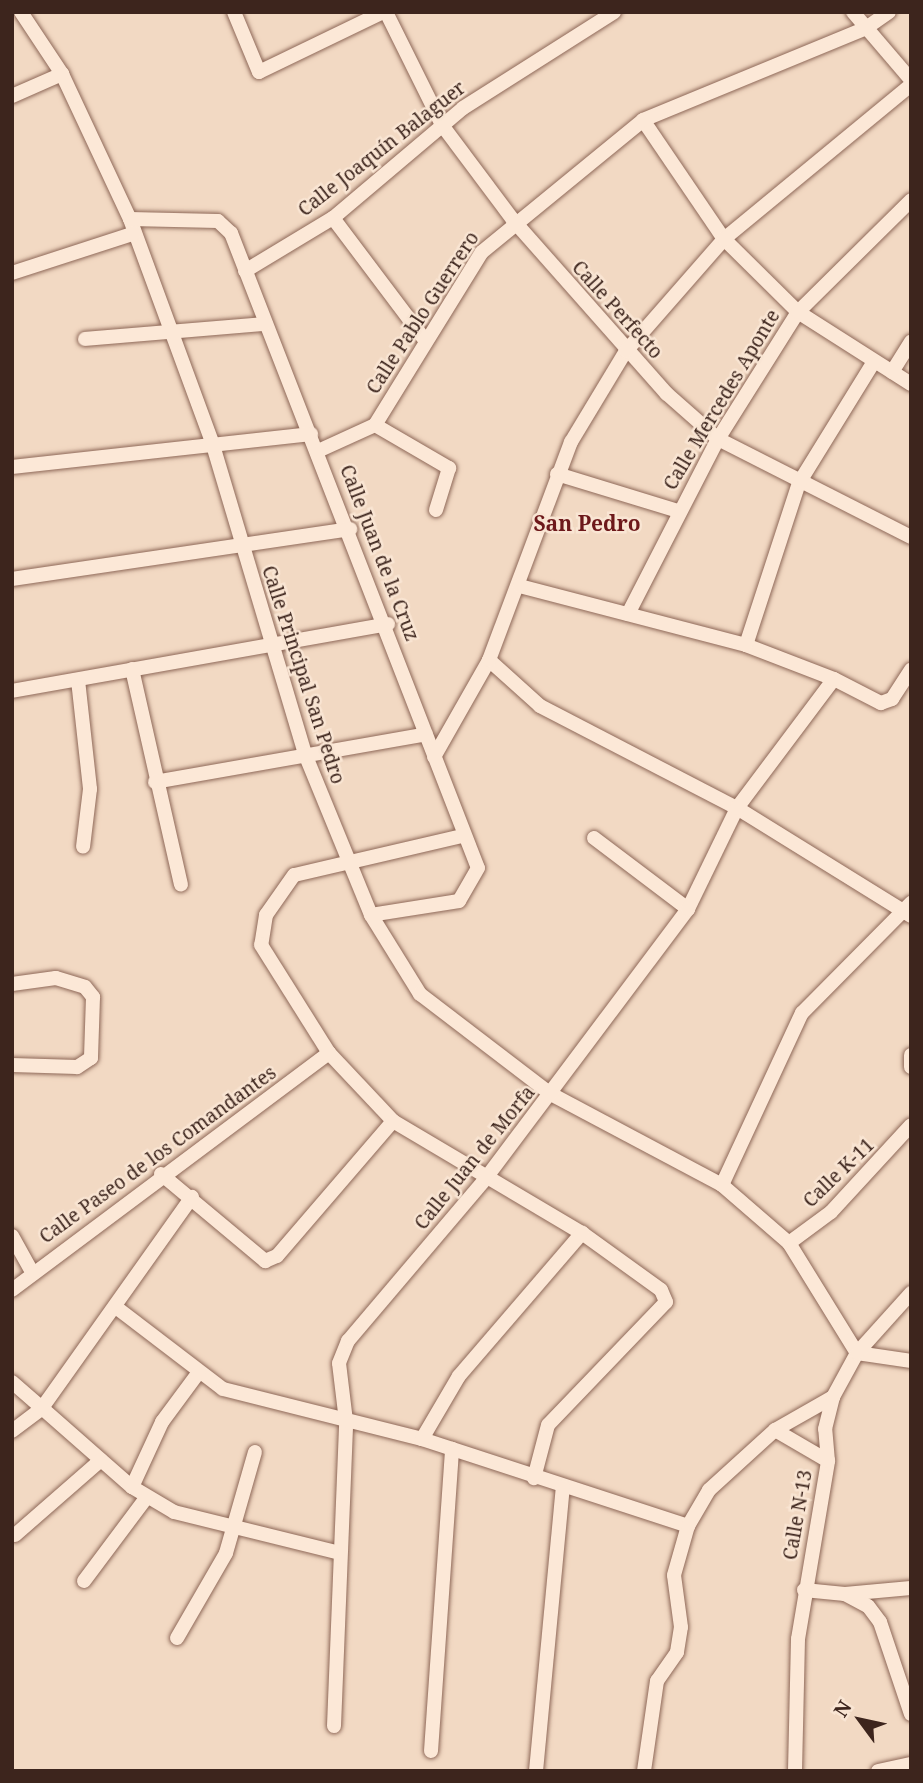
<!DOCTYPE html>
<html>
<head>
<meta charset="utf-8">
<style>
	body { margin:0 }
	#map { position:relative; width:923px; height:1783px; overflow:hidden; background:#f2d9c3; font-family:"Noto Serif",serif }
	div>[style] { position:absolute }
	.roads { filter:drop-shadow(0 0 2px #8e6858) drop-shadow(0 0 2px #8e6858) }
	.street>* { height:14px; margin:-7px; padding:0 7px; transform-origin:7px; border-radius:7px; background:#fce8d7 }
	span { translate:-50% -50%; white-space:nowrap; text-align:center; line-height:1.15; -webkit-text-stroke:5px #f9e5d3; paint-order:stroke }
	.street-label { font-size:19px; color:#3d251d }
	.neighbourhood-label { font-size:21px; color:#6d181a; font-weight:700 }
	.frame { position:absolute; inset:0; border:14px solid #3d251d; pointer-events:none }
	.north { position:absolute; left:825px; top:1685px; width:70px; height:70px; -webkit-text-stroke:5px #f9e5d3; paint-order:stroke; rotate:303deg; font-size:19px; font-weight:700; line-height:28px; text-align:center; color:#3d251d }
	.north::after { content:''; display:block; margin:auto; width:24px; height:32px; background:#3d251d; clip-path:polygon(50% 0,100% 100%,50% 72%,0 100%) }
</style>
</head>
<body>
<div id="map">
	<div class="roads">
		<div class="street">
			<div style="left:21px;top:12px;width:74px;rotate:56.5deg"></div>
			<div style="left:62px;top:74px;width:160px;rotate:64.9deg"></div>
			<div style="left:130px;top:219px;width:238px;rotate:69.8deg"></div>
			<div style="left:212px;top:442px;width:326px;rotate:73.4deg"></div>
			<div style="left:305px;top:754px;width:174px;rotate:67.7deg"></div>
			<div style="left:371px;top:915px;width:93px;rotate:58.2deg"></div>
			<div style="left:420px;top:994px;width:165px;rotate:37.4deg"></div>
			<div style="left:551px;top:1094px;width:194px;rotate:28deg"></div>
			<div style="left:722px;top:1185px;width:89px;rotate:40.9deg"></div>
			<div style="left:789px;top:1243px;width:129px;rotate:58.3deg"></div>
			<div style="left:857px;top:1353px;width:55px;rotate:8.4deg"></div>
			<div style="left:234px;top:12px;width:65px;rotate:67.4deg"></div>
			<div style="left:259px;top:72px;width:138px;rotate:-25.8deg"></div>
			<div style="left:386px;top:12px;width:126px;rotate:63.6deg"></div>
			<div style="left:442px;top:125px;width:119px;rotate:53.2deg"></div>
			<div style="left:513px;top:220px;width:232px;rotate:48.5deg"></div>
			<div style="left:667px;top:394px;width:68px;rotate:41.4deg"></div>
			<div style="left:718px;top:439px;width:216px;rotate:26.9deg"></div>
			<div style="left:853px;top:12px;width:89px;rotate:49.5deg"></div>
			<div style="left:12px;top:96px;width:55px;rotate:-23.7deg"></div>
			<div style="left:643px;top:120px;width:144px;rotate:55.8deg"></div>
			<div style="left:724px;top:239px;width:104px;rotate:44.6deg"></div>
			<div style="left:798px;top:312px;width:134px;rotate:32.5deg"></div>
			<div style="left:333px;top:218px;width:153px;rotate:53deg"></div>
			<div style="left:130px;top:219px;width:88px;rotate:1.3deg"></div>
			<div style="left:218px;top:221px;width:18px;rotate:43deg"></div>
			<div style="left:231px;top:233px;width:681px;rotate:68.75deg"></div>
			<div style="left:478px;top:868px;width:38px;rotate:120deg"></div>
			<div style="left:459px;top:901px;width:89px;rotate:171deg"></div>
			<div style="left:245px;top:271px;width:103px;rotate:-31.1deg"></div>
			<div style="left:333px;top:218px;width:170px;rotate:-40.2deg"></div>
			<div style="left:463px;top:108px;width:179px;rotate:-32.4deg"></div>
			<div style="left:12px;top:273px;width:129px;rotate:-18deg"></div>
			<div style="left:85px;top:339px;width:180px;rotate:-4.8deg"></div>
			<div style="left:892px;top:372px;width:36px;rotate:-58deg"></div>
			<div style="left:375px;top:425px;width:86px;rotate:30.2deg"></div>
			<div style="left:449px;top:468px;width:44px;rotate:107.2deg"></div>
			<div style="left:318px;top:451px;width:63px;rotate:-24.5deg"></div>
			<div style="left:375px;top:425px;width:203px;rotate:-58.3deg"></div>
			<div style="left:482px;top:252px;width:208px;rotate:-39.3deg"></div>
			<div style="left:643px;top:120px;width:241px;rotate:-22.4deg"></div>
			<div style="left:866px;top:28px;width:28px;rotate:-35deg"></div>
			<div style="left:12px;top:467px;width:301px;rotate:-6.3deg"></div>
			<div style="left:557px;top:474px;width:127px;rotate:17deg"></div>
			<div style="left:12px;top:579px;width:342px;rotate:-8.4deg"></div>
			<div style="left:628px;top:614px;width:197px;rotate:-62.8deg"></div>
			<div style="left:718px;top:439px;width:150px;rotate:-57.8deg"></div>
			<div style="left:798px;top:312px;width:159px;rotate:-44.7deg"></div>
			<div style="left:746px;top:645px;width:170px;rotate:-71.9deg"></div>
			<div style="left:799px;top:483px;width:141px;rotate:-58.3deg"></div>
			<div style="left:489px;top:660px;width:69px;rotate:42deg"></div>
			<div style="left:540px;top:706px;width:222px;rotate:27.4deg"></div>
			<div style="left:737px;top:808px;width:205px;rotate:31.8deg"></div>
			<div style="left:132px;top:669px;width:221px;rotate:77.2deg"></div>
			<div style="left:834px;top:679px;width:53px;rotate:27.1deg"></div>
			<div style="left:881px;top:703px;width:12px;rotate:-20deg"></div>
			<div style="left:892px;top:699px;width:35px;rotate:-57deg"></div>
			<div style="left:78px;top:680px;width:110px;rotate:83.7deg"></div>
			<div style="left:90px;top:789px;width:58px;rotate:96.9deg"></div>
			<div style="left:12px;top:691px;width:382px;rotate:-10.1deg"></div>
			<div style="left:434px;top:757px;width:112px;rotate:-60.4deg"></div>
			<div style="left:489px;top:660px;width:233px;rotate:-69.4deg"></div>
			<div style="left:571px;top:442px;width:106px;rotate:-58.9deg"></div>
			<div style="left:626px;top:351px;width:149px;rotate:-48.8deg"></div>
			<div style="left:724px;top:239px;width:242px;rotate:-39.5deg"></div>
			<div style="left:155px;top:782px;width:275px;rotate:-10deg"></div>
			<div style="left:462px;top:836px;width:172px;rotate:166.9deg"></div>
			<div style="left:294px;top:875px;width:49px;rotate:125deg"></div>
			<div style="left:266px;top:915px;width:30px;rotate:99deg"></div>
			<div style="left:261px;top:945px;width:128px;rotate:57.8deg"></div>
			<div style="left:329px;top:1053px;width:93px;rotate:46.7deg"></div>
			<div style="left:393px;top:1121px;width:220px;rotate:30.7deg"></div>
			<div style="left:582px;top:1233px;width:97px;rotate:35.8deg"></div>
			<div style="left:661px;top:1290px;width:13px;rotate:67deg"></div>
			<div style="left:666px;top:1302px;width:170px;rotate:133.8deg"></div>
			<div style="left:548px;top:1425px;width:55px;rotate:104.8deg"></div>
			<div style="left:594px;top:838px;width:118px;rotate:37.1deg"></div>
			<div style="left:12px;top:984px;width:44px;rotate:-7.8deg"></div>
			<div style="left:56px;top:978px;width:30px;rotate:17deg"></div>
			<div style="left:85px;top:987px;width:13px;rotate:51deg"></div>
			<div style="left:93px;top:997px;width:61px;rotate:91.9deg"></div>
			<div style="left:91px;top:1058px;width:17px;rotate:147deg"></div>
			<div style="left:77px;top:1067px;width:65px;rotate:-178.2deg"></div>
			<div style="left:911px;top:1055px;width:12px;rotate:90deg"></div>
			<div style="left:161px;top:1174px;width:136px;rotate:39.9deg"></div>
			<div style="left:265px;top:1261px;width:13px;rotate:-23deg"></div>
			<div style="left:277px;top:1256px;width:178px;rotate:-49.3deg"></div>
			<div style="left:722px;top:1185px;width:190px;rotate:-65.1deg"></div>
			<div style="left:802px;top:1013px;width:155px;rotate:-45.3deg"></div>
			<div style="left:12px;top:1236px;width:41px;rotate:60.9deg"></div>
			<div style="left:789px;top:1243px;width:52px;rotate:-36.4deg"></div>
			<div style="left:831px;top:1212px;width:118px;rotate:-47.4deg"></div>
			<div style="left:12px;top:1290px;width:396px;rotate:-36.8deg"></div>
			<div style="left:117px;top:1308px;width:133px;rotate:37.4deg"></div>
			<div style="left:223px;top:1389px;width:205px;rotate:14.1deg"></div>
			<div style="left:422px;top:1439px;width:280px;rotate:18.1deg"></div>
			<div style="left:12px;top:1382px;width:40px;rotate:41deg"></div>
			<div style="left:42px;top:1408px;width:259px;rotate:-54.6deg"></div>
			<div style="left:775px;top:1430px;width:61px;rotate:30.3deg"></div>
			<div style="left:12px;top:1431px;width:38px;rotate:-37deg"></div>
			<div style="left:42px;top:1408px;width:120px;rotate:41.3deg"></div>
			<div style="left:132px;top:1487px;width:49px;rotate:30.8deg"></div>
			<div style="left:174px;top:1512px;width:171px;rotate:13.9deg"></div>
			<div style="left:422px;top:1439px;width:73px;rotate:-59.6deg"></div>
			<div style="left:459px;top:1376px;width:189px;rotate:-49.3deg"></div>
			<div style="left:132px;top:1487px;width:72px;rotate:-65.2deg"></div>
			<div style="left:162px;top:1422px;width:62px;rotate:-53.5deg"></div>
			<div style="left:15px;top:1535px;width:114px;rotate:-41.1deg"></div>
			<div style="left:84px;top:1581px;width:104px;rotate:-53.2deg"></div>
			<div style="left:804px;top:1590px;width:41px;rotate:5.6deg"></div>
			<div style="left:845px;top:1594px;width:66px;rotate:-5.2deg"></div>
			<div style="left:845px;top:1594px;width:26px;rotate:28deg"></div>
			<div style="left:868px;top:1606px;width:20px;rotate:53deg"></div>
			<div style="left:880px;top:1622px;width:97px;rotate:71.4deg"></div>
			<div style="left:177px;top:1638px;width:98px;rotate:-60deg"></div>
			<div style="left:226px;top:1553px;width:105px;rotate:-74deg"></div>
			<div style="left:334px;top:1726px;width:305px;rotate:-87.7deg"></div>
			<div style="left:346px;top:1421px;width:58px;rotate:-96.9deg"></div>
			<div style="left:339px;top:1363px;width:24px;rotate:-68deg"></div>
			<div style="left:348px;top:1341px;width:214px;rotate:-49.7deg"></div>
			<div style="left:486px;top:1178px;width:336px;rotate:-53.1deg"></div>
			<div style="left:688px;top:909px;width:112px;rotate:-64.1deg"></div>
			<div style="left:737px;top:808px;width:161px;rotate:-53.1deg"></div>
			<div style="left:834px;top:679px;width:94px;rotate:-158.9deg"></div>
			<div style="left:746px;top:645px;width:234px;rotate:-165.4deg"></div>
			<div style="left:431px;top:1751px;width:303px;rotate:-86deg"></div>
			<div style="left:536px;top:1771px;width:285px;rotate:-84.6deg"></div>
			<div style="left:644px;top:1771px;width:91px;rotate:-81.8deg"></div>
			<div style="left:657px;top:1681px;width:35px;rotate:-55deg"></div>
			<div style="left:677px;top:1652px;width:25px;rotate:-81deg"></div>
			<div style="left:681px;top:1627px;width:52px;rotate:-97.7deg"></div>
			<div style="left:674px;top:1575px;width:51px;rotate:-74.1deg"></div>
			<div style="left:688px;top:1526px;width:42px;rotate:-59.7deg"></div>
			<div style="left:709px;top:1490px;width:89px;rotate:-42.3deg"></div>
			<div style="left:775px;top:1430px;width:67px;rotate:-29.6deg"></div>
			<div style="left:795px;top:1771px;width:132px;rotate:-88.7deg"></div>
			<div style="left:798px;top:1639px;width:181px;rotate:-80.4deg"></div>
			<div style="left:828px;top:1461px;width:32px;rotate:-95deg"></div>
			<div style="left:825px;top:1429px;width:33px;rotate:-76deg"></div>
			<div style="left:833px;top:1397px;width:50px;rotate:-61.4deg"></div>
			<div style="left:857px;top:1353px;width:81px;rotate:-48deg"></div>
			<div style="left:878px;top:1771px;width:34px;rotate:-12deg"></div>
		</div>
	</div>
	<div class="street-label">
		<span style="left:382px;top:149px;rotate:-38deg">Calle Joaquín Balaguer</span>
		<span style="left:617px;top:310px;rotate:48deg">Calle Perfecto</span>
		<span style="left:423px;top:313px;rotate:-57deg">Calle Pablo Guerrero</span>
		<span style="left:722px;top:400px;rotate:-59deg">Calle Mercedes Aponte</span>
		<span style="left:379px;top:553px;rotate:69deg">Calle Juan de la Cruz</span>
		<span style="left:303px;top:675px;rotate:72deg">Calle Principal San Pedro</span>
		<span style="left:158px;top:1155px;rotate:-36deg">Calle Paseo de los Comandantes</span>
		<span style="left:475px;top:1158px;rotate:-51deg">Calle Juan de Morfa</span>
		<span style="left:839px;top:1173px;rotate:-44deg">Calle K-11</span>
		<span style="left:798px;top:1515px;rotate:-80deg">Calle N-13</span>
	</div>
	<div class="neighbourhood-label">
		<span style="left:587px;top:523px">San Pedro</span>
	</div>
	<div class="frame"></div>
	<div class="north">N</div>
</div>
</body>
</html>
